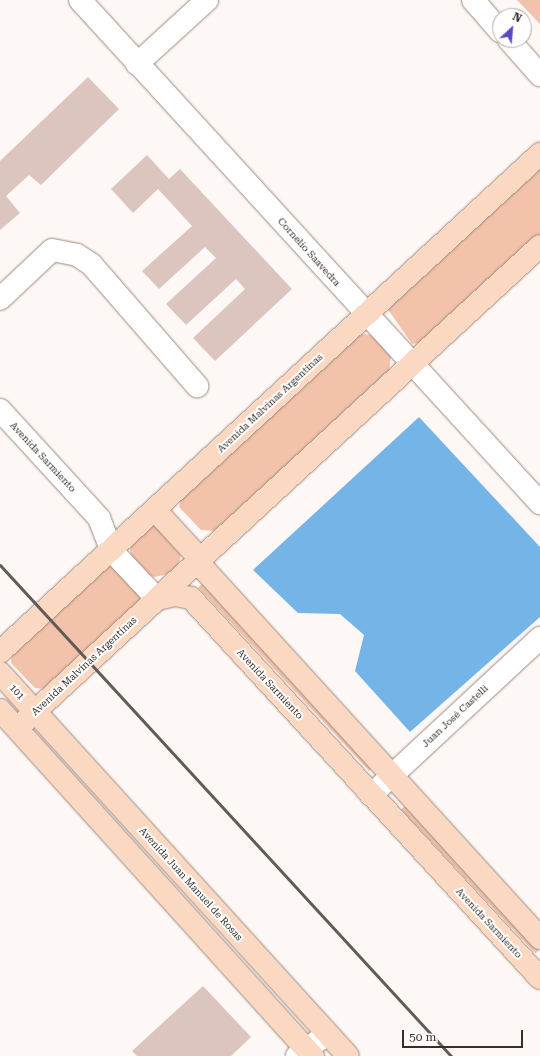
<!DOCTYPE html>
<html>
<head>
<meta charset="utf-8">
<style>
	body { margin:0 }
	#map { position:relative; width:540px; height:1056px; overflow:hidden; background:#fdf8f6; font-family:"Roboto Serif",serif }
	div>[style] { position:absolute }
	.green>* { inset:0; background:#f3c2aa; transform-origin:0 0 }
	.water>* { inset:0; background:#75b4e7 }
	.building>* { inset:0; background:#dcc4bf }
	.roads { filter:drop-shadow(0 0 1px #9d897f) drop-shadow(0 0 1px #9d897f) }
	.minor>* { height:22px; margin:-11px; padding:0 11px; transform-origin:11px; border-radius:11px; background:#fff }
	.major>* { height:22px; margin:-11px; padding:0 11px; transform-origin:11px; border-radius:11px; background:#fad8c1 }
	.rail>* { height:3px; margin:-1.5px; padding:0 1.5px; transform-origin:1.5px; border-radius:1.5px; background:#625b57 }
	span { translate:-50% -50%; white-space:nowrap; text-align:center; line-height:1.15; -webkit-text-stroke:4px #fff; paint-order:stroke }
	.street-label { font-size:10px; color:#362e2a }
	.north { position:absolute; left:492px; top:8px; width:40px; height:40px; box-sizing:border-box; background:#fff; border:1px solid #afabaa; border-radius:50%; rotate:26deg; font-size:11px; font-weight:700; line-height:16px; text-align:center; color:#362e2a }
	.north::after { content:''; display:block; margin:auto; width:14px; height:18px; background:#5a49c1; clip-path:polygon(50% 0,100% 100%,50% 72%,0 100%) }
	.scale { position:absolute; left:402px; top:1030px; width:121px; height:18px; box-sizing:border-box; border:2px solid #362e2a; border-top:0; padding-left:5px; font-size:12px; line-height:14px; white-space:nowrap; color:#362e2a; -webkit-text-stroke:3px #fff; paint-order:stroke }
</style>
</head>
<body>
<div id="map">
	<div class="green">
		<div style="clip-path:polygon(517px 0,540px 0,540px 24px)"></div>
		<div style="clip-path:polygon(540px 165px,540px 238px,430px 341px,412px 344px,387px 308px)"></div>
		<div style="clip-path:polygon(351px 333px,376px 335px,391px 356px,389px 372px,216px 531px,201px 530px,179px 507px,184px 490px)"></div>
		<div style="clip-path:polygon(157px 525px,182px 552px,178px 565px,168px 574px,155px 577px,142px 573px,133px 562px,130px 549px,134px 537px,144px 527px)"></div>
		<div style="clip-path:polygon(102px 565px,124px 568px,142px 589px,139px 603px,47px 689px,35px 688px,11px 663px,12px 650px)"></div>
		<div style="left:204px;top:582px;width:251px;height:8px;rotate:47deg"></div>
		<div style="left:407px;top:804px;width:197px;height:8px;rotate:47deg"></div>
	</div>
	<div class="water">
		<div style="clip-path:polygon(419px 417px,540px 547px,540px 617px,410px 732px,355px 671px,364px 635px,340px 614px,298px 613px,253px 570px)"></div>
	</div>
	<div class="building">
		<div style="clip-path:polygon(88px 77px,119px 109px,41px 185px,29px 175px,6px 196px,20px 213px,0 230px,0 161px)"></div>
		<div style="clip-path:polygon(147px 155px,169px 179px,180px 169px,292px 289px,215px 361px,193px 338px,245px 289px,236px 279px,186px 325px,166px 304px,216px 258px,205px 247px,159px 289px,142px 271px,192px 226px,158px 189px,133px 213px,111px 189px)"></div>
		<div style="clip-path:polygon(203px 986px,251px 1037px,231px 1056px,137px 1056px,132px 1051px)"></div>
	</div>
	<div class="roads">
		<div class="minor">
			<div style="left:80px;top:0;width:682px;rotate:47.56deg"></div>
			<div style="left:473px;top:0;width:41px;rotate:48.9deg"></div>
			<div style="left:509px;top:40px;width:47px;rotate:48.5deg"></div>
			<div style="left:137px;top:64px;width:95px;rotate:-42.4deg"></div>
			<div style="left:0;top:299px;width:71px;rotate:-43.3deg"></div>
			<div style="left:52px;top:250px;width:25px;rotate:11deg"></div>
			<div style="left:77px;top:255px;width:17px;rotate:33deg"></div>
			<div style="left:91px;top:264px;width:162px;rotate:49deg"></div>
			<div style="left:0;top:410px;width:147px;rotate:47.5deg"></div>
			<div style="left:99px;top:518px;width:34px;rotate:69deg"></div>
			<div style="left:111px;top:550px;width:67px;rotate:46.8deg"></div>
			<div style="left:371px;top:795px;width:231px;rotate:-42.9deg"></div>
			<div style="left:297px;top:1056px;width:37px;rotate:-36deg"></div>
		</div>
		<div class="major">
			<div style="left:155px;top:510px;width:67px;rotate:47.4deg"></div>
			<div style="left:200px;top:559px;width:8px;rotate:76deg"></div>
			<div style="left:202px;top:567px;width:502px;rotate:47.66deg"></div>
			<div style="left:157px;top:599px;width:18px;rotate:-13deg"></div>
			<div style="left:175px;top:595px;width:16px;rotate:11deg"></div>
			<div style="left:191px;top:598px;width:516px;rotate:47.43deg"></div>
			<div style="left:0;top:652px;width:735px;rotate:-42.68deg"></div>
			<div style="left:0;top:673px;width:517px;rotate:47.74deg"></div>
			<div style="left:0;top:710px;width:467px;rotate:47.9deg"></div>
			<div style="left:17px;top:728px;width:711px;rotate:-42.66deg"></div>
		</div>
	</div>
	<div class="rail">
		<div style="left:0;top:565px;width:667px;rotate:47.43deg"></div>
	</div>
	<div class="street-label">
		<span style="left:309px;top:252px;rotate:48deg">Cornelio Saavedra</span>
		<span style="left:270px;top:403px;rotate:-43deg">Avenida Malvinas Argentinas</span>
		<span style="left:43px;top:457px;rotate:47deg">Avenida Sarmiento</span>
		<span style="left:84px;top:666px;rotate:-43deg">Avenida Malvinas Argentinas</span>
		<span style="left:270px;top:684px;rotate:47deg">Avenida Sarmiento</span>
		<span style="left:17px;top:692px;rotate:48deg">101</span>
		<span style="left:455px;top:716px;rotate:-43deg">Juan José Castelli</span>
		<span style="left:191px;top:884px;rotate:48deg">Avenida Juan Manuel de Rosas</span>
		<span style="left:489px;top:923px;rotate:47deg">Avenida Sarmiento</span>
	</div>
	<div class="north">N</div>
	<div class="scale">50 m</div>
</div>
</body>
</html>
